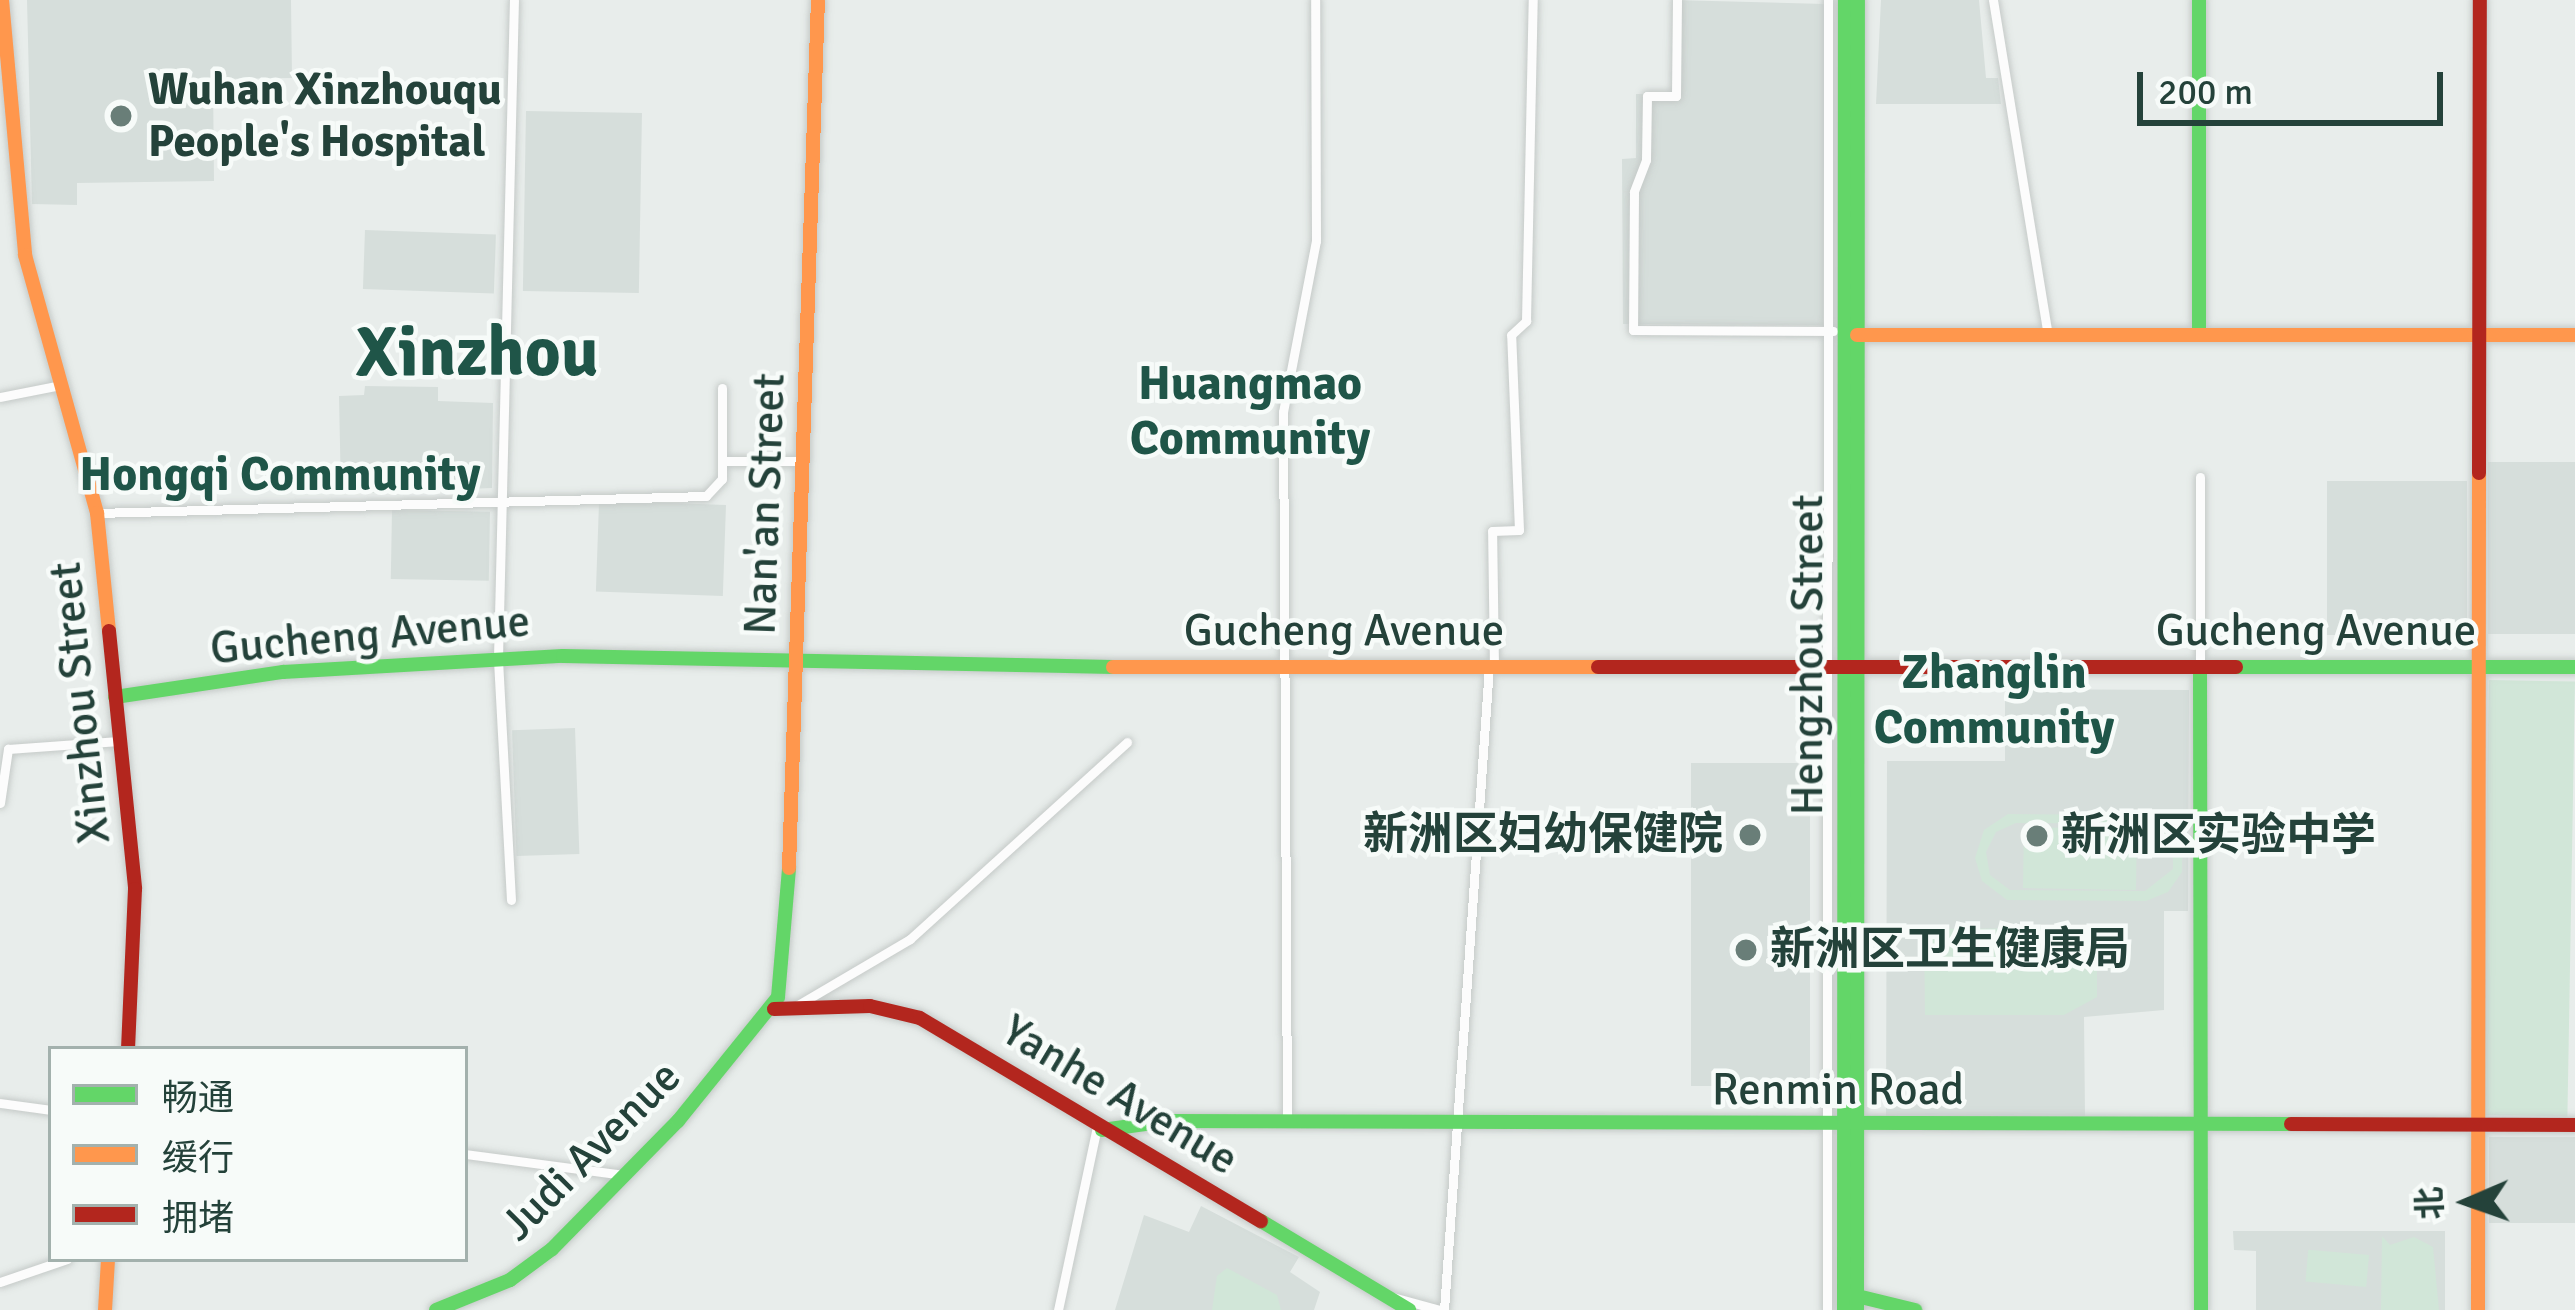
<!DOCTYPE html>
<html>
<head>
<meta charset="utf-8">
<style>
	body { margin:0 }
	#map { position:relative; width:2575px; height:1310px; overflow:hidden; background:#e8edeb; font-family:Signika,"Noto Sans SC",sans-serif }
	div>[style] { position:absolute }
	.built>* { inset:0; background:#d6dedb; transform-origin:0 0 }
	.green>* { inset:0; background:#d1e6d8; transform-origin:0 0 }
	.roads { filter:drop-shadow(0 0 3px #c5cac8) drop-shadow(0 0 3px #c5cac8) }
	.street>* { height:9px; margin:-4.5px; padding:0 4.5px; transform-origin:4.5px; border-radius:4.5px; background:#fcfcfc }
	.fast>* { height:14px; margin:-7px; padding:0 7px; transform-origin:7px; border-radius:7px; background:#63d668 }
	.slow>* { height:14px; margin:-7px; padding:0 7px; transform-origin:7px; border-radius:7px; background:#ff974d }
	.jam>* { height:14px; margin:-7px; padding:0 7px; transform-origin:7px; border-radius:7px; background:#b3261e }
	.dots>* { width:33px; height:33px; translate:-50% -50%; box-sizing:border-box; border:6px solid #f7fbf9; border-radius:50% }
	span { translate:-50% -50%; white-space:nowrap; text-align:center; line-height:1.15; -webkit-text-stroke:9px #f7fbf9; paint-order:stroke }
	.poi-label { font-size:45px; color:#24423a; font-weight:700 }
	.left { translate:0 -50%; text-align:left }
	.right { translate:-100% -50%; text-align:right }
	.street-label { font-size:45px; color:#24423a }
	.neighbourhood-label { font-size:48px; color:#1f5548; font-weight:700 }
	.town-label { font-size:69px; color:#1f5548; font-weight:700 }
	.legend { position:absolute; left:48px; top:1046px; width:420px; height:216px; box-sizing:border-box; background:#f7fbf9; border:3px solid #a3b1ad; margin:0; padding:15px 21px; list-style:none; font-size:36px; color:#24423a }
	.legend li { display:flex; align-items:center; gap:24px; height:60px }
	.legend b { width:60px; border:3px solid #a3b1ad }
	.north { position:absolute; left:2407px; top:1142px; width:120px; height:120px; -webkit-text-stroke:9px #f7fbf9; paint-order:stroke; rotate:268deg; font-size:33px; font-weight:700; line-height:48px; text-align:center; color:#24423a }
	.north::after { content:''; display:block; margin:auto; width:42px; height:54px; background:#24423a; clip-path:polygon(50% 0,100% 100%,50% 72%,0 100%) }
	.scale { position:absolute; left:2137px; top:72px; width:306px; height:54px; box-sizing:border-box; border:6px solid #24423a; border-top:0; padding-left:15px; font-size:36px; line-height:42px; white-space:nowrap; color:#24423a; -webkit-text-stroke:9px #f7fbf9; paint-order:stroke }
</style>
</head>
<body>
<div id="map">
	<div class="built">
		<div style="clip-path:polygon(27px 0,291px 0,292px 78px,213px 79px,214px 181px,77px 183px,77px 205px,32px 204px)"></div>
		<div style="clip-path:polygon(1673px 0,1825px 4px,1823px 325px,1623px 324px,1622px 159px,1636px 158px,1636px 94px,1673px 94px)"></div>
		<div style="clip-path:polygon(1881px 0,1979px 0,1986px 78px,1998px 78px,2001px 104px,1876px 104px)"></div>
		<div style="left:526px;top:111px;width:116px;height:180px;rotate:1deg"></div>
		<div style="left:365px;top:230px;width:131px;height:59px;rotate:2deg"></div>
		<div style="clip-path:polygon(365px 386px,438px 387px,438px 401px,493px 403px,492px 488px,341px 494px,339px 396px,364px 395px)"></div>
		<div style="left:2575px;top:462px;width:172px;height:87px;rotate:90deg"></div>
		<div style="left:2467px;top:481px;width:154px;height:140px;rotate:90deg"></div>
		<div style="left:726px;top:505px;width:91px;height:127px;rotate:92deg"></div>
		<div style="left:392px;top:510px;width:98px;height:69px;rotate:1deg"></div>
		<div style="clip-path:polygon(2005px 689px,2189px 690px,2188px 911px,2164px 911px,2164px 1010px,2084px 1017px,2085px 1116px,1886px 1120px,1887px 761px,2005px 761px)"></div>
		<div style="left:575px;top:728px;width:126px;height:63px;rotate:88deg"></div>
		<div style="left:1691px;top:763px;width:119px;height:323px"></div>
		<div style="left:2489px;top:1137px;width:86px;height:86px"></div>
		<div style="clip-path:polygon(1201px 1206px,1299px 1257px,1290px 1272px,1320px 1292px,1314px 1310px,1115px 1310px,1144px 1215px,1189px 1232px)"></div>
		<div style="clip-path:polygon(2233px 1231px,2445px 1231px,2445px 1310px,2256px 1310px,2256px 1251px,2234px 1250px)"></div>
	</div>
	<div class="green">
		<div style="left:2489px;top:680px;width:86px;height:435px;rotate:1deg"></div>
		<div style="clip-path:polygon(evenodd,2008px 814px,2154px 815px,2182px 841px,2182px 872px,2168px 892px,2146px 901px,2007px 900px,1982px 881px,1975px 858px,1984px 830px,2008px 814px,2016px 823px,2151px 824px,2173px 845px,2173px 869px,2145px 891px,2010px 890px,1990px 875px,1986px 852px,1996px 832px,2016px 823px)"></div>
		<div style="left:2024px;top:827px;width:113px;height:61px;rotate:1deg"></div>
		<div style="clip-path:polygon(2097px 928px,2097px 997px,2064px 1015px,1925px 1015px,1924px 929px)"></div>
		<div style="clip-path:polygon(2382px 1236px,2390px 1245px,2414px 1237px,2433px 1247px,2439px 1310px,2381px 1310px)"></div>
		<div style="left:2369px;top:1255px;width:32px;height:61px;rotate:95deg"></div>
		<div style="clip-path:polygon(1227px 1268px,1277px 1295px,1281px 1310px,1212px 1310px,1217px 1276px)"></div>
	</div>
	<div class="roads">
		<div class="street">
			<div style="left:1677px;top:0;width:96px;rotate:90.6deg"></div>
			<div style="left:1676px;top:96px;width:29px;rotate:180deg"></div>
			<div style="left:1647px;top:96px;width:64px;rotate:90.9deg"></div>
			<div style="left:1646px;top:160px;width:34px;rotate:111deg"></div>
			<div style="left:1634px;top:192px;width:138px;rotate:90.4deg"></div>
			<div style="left:1633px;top:330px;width:200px;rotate:0.3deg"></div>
			<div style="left:1993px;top:0;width:339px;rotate:80.7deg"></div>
			<div style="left:0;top:397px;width:62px;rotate:-11.1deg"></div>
			<div style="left:722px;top:461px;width:81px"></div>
			<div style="left:2200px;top:477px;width:190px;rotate:90deg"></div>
			<div style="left:97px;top:513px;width:609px;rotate:-1.6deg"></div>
			<div style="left:706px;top:496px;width:23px;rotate:-47deg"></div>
			<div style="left:722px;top:479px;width:91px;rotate:-90deg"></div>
			<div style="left:1494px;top:667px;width:136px;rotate:-90.8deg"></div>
			<div style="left:1492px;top:531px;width:27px;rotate:-2deg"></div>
			<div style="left:1519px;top:530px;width:195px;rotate:-92.3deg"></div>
			<div style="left:1511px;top:335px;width:21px;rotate:-43deg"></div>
			<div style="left:1526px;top:321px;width:321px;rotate:-88.8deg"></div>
			<div style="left:0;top:803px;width:55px;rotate:-81.6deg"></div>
			<div style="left:8px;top:749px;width:111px;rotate:-4.1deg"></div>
			<div style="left:511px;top:900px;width:242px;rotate:-93.1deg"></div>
			<div style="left:498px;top:658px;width:658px;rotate:-88.61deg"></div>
			<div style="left:796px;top:1006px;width:132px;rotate:-30.4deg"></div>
			<div style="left:910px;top:939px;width:293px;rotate:-42.2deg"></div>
			<div style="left:0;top:1103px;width:51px;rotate:7.8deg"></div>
			<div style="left:1287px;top:1122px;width:710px;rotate:-90.32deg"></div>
			<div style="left:1283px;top:412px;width:174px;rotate:-79.1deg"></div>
			<div style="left:1316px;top:241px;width:241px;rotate:-90.2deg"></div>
			<div style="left:465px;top:1154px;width:160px;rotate:7.5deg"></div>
			<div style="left:0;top:1282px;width:71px;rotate:-18.9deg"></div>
			<div style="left:1389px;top:1296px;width:53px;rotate:15.4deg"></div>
			<div style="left:1058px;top:1310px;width:188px;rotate:-78deg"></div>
			<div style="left:1444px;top:1310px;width:645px;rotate:-86deg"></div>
			<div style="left:1827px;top:1310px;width:1310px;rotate:-89.96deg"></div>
		</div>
		<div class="fast">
			<div style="left:2199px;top:0;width:335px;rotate:90deg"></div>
			<div style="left:2200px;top:667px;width:643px;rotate:89.91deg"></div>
			<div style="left:2236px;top:667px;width:339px"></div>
			<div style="left:115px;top:697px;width:170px;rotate:-8.5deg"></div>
			<div style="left:283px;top:672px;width:280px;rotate:-3.3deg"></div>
			<div style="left:563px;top:656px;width:550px;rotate:1.15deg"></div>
			<div style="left:1102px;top:1130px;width:67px;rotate:-7.8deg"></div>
			<div style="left:1168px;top:1121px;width:1123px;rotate:0.15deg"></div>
			<div style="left:1261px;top:1221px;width:173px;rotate:31deg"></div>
			<div style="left:1857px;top:1296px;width:60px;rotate:13.6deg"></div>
			<div style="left:436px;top:1310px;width:80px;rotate:-22.1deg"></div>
			<div style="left:510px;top:1280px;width:52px;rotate:-36.4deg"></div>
			<div style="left:552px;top:1249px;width:180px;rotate:-45.5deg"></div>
			<div style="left:678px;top:1121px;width:159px;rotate:-51.1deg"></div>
			<div style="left:778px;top:997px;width:129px;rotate:-85.1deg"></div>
			<div style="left:1844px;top:1310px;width:1310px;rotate:-89.96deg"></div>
			<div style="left:1857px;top:1310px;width:1310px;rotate:-89.96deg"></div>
		</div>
		<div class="slow">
			<div style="left:2px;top:0;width:256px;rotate:84.8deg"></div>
			<div style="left:25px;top:255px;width:268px;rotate:74.4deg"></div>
			<div style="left:97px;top:513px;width:119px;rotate:84.2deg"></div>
			<div style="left:1857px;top:335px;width:718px"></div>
			<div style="left:1113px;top:667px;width:485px"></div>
			<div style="left:789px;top:868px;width:868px;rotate:-88.09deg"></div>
			<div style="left:105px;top:1310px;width:51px;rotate:-86.6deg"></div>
			<div style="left:2478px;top:1310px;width:837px;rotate:-89.93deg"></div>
		</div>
		<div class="jam">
			<div style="left:2479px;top:473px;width:473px;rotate:-89.9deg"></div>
			<div style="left:109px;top:631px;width:259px;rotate:84.2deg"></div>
			<div style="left:135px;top:889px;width:160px;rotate:92.5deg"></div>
			<div style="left:1598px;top:667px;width:638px"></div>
			<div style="left:774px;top:1009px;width:96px;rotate:-1.8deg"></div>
			<div style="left:870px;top:1006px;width:51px;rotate:13.5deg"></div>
			<div style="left:920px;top:1018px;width:397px;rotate:30.8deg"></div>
			<div style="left:2291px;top:1124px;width:284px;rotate:0.2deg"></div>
		</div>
	</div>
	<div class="dots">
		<div style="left:121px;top:116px;background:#697e78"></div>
		<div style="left:1750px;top:835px;background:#697e78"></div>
		<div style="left:2037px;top:836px;background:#697e78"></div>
		<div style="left:1746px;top:950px;background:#697e78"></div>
	</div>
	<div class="poi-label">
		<span class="left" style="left:148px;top:116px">Wuhan Xinzhouqu<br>People's Hospital</span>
		<span class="right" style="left:1723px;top:835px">新洲区妇幼保健院</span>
		<span class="left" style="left:2061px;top:836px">新洲区实验中学</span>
		<span class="left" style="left:1770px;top:950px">新洲区卫生健康局</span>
	</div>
	<div class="street-label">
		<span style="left:765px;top:504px;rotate:-88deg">Nan'an Street</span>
		<span style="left:1344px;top:631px">Gucheng Avenue</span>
		<span style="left:2316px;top:631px">Gucheng Avenue</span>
		<span style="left:370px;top:635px;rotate:-5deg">Gucheng Avenue</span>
		<span style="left:1808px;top:655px;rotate:-90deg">Hengzhou Street</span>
		<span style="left:80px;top:703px;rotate:-96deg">Xinzhou Street</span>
		<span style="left:1838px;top:1090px">Renmin Road</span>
		<span style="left:1120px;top:1095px;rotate:31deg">Yanhe Avenue</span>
		<span style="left:591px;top:1151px;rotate:-45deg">Judi Avenue</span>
	</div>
	<div class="neighbourhood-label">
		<span style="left:1250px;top:411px">Huangmao<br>Community</span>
		<span style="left:280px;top:475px">Hongqi Community</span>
		<span style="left:1994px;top:700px">Zhanglin<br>Community</span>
	</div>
	<div class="town-label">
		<span style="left:477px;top:353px">Xinzhou</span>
	</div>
	<ul class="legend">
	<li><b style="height:15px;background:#63d668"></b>畅通</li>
	<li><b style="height:15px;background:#ff974d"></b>缓行</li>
	<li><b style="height:15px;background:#b3261e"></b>拥堵</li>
	</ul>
	<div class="north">北</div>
	<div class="scale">200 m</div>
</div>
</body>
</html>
